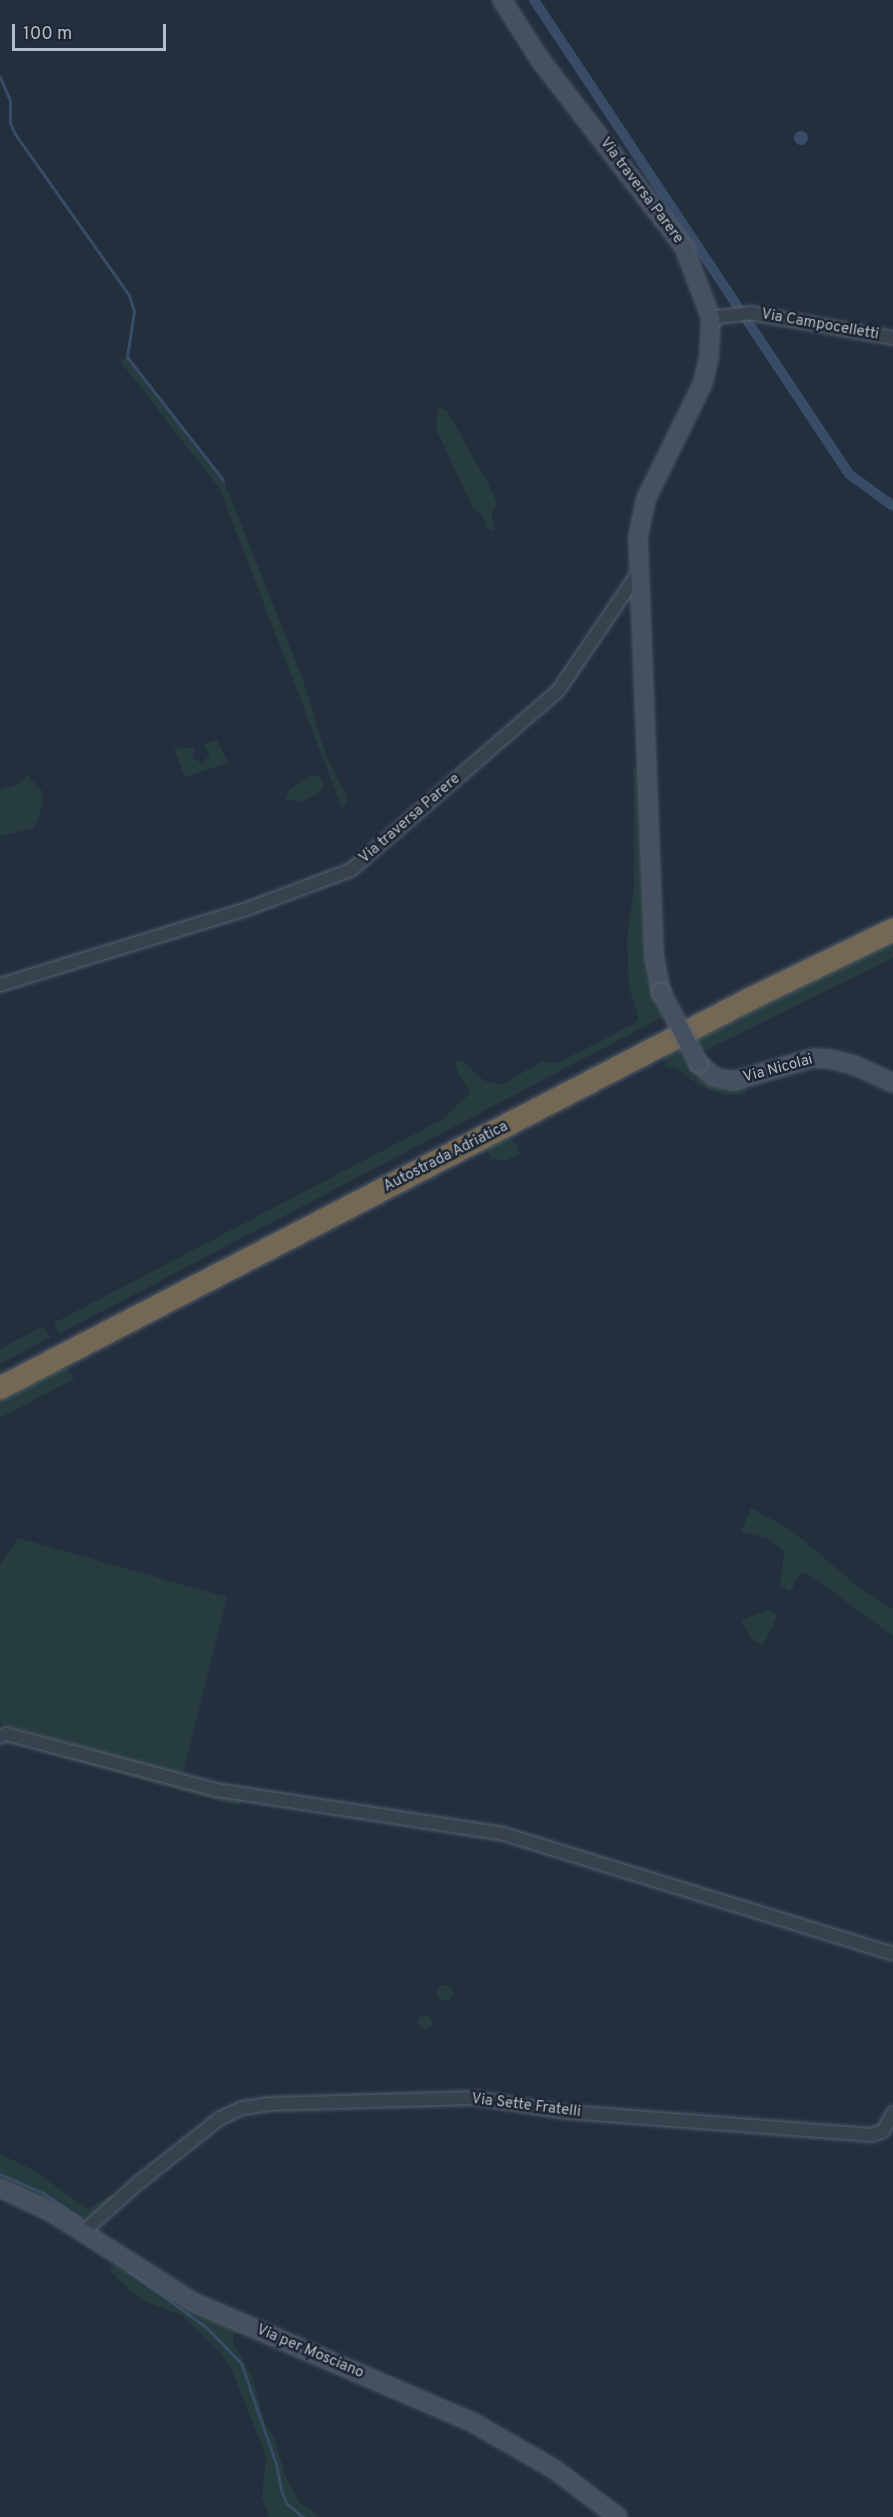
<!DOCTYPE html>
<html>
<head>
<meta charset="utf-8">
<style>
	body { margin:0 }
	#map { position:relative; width:893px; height:2517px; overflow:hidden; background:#242f3e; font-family:Overpass,sans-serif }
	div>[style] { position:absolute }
	.green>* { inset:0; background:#263c3f; transform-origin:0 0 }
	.round { border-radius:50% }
	.water>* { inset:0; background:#394c67 }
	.stream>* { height:3px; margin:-1.5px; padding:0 1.5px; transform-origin:1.5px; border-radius:1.5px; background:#394c67 }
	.canal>* { height:10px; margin:-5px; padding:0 5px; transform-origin:5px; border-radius:5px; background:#394c67 }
	.roads { filter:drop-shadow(0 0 2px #565f6c) drop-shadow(0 0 2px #565f6c) }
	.street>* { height:12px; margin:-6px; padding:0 6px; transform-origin:6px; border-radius:6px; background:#38414e }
	.secondary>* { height:16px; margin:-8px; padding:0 8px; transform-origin:8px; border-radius:8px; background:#465061 }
	.highway>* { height:22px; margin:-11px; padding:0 11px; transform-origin:11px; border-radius:11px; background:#746855 }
	.bridges { filter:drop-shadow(0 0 2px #565f6c) drop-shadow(0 0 2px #565f6c) }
	.secondary-bridge>* { height:16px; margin:-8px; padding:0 8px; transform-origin:8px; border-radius:8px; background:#465061 }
	span { translate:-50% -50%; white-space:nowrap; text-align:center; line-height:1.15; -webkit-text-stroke:5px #1d2633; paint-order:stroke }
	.street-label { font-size:15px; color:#b4bcc9 }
	.scale { position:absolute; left:12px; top:24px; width:154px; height:27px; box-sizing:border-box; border:3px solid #b4bcc9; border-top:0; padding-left:8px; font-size:18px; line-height:21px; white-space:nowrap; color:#b4bcc9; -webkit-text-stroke:4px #1d2633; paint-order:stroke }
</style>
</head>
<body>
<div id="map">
	<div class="green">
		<div style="left:127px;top:357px;width:156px;height:8px;rotate:52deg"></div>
		<div style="clip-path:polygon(438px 408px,446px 409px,490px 487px,497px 503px,492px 514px,494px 531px,487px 529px,483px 517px,472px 506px,436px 429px)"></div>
		<div style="clip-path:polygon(216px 479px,224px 481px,303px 680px,327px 758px,346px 795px,346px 804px,342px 808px)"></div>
		<div style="clip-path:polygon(217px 740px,228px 763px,185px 777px,174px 749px,195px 747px,192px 758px,202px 763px,210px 755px,203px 745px)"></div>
		<div style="clip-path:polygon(643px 767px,649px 976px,663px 1017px,59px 1334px,54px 1323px,443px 1119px,470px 1093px,456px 1068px,456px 1060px,464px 1062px,484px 1081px,503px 1084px,541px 1062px,558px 1063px,635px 1023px,639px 1019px,629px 988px,627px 937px,634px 887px,633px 769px)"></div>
		<div style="clip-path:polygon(27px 775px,42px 791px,43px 804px,34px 828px,0 836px,0 790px,19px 784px)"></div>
		<div style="clip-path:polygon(319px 775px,324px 785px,317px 795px,298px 802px,285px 799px,290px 789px,310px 776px)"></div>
		<div style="clip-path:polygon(893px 939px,893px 958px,700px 1053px,693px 1041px)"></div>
		<div style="clip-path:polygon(680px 1048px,690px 1063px,746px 1083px,747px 1090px,742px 1095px,725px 1095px,700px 1086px,677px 1068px,665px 1067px,665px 1055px)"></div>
		<div style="clip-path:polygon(507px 1135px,518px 1146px,519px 1154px,506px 1161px,491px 1158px,485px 1145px)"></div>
		<div style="clip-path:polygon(43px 1326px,51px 1337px,0 1364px,0 1349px)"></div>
		<div style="clip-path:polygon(66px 1365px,74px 1379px,0 1418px,0 1399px)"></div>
		<div style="clip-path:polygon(751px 1508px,791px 1530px,861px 1589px,893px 1609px,893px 1636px,810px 1575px,801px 1573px,790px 1592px,780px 1585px,784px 1552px,768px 1538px,741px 1532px)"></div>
		<div style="clip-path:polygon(18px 1538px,227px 1597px,182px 1777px,0 1723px,0 1564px)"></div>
		<div style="clip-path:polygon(768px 1610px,778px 1614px,763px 1646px,752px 1640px,741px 1620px)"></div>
		<div style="clip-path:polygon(43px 1746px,245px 1798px,238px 1805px,222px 1802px,42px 1752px)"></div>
		<div class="round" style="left:437px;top:1985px;width:16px;height:16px"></div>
		<div class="round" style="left:418px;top:2015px;width:14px;height:14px"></div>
		<div style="clip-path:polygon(0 2154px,31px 2169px,88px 2209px,111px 2195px,116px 2200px,87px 2222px,71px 2218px,0 2181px)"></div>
		<div style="clip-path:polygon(116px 2262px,243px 2330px,233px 2336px,233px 2342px,252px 2376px,265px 2423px,274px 2438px,287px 2479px,299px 2502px,320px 2517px,269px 2517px,262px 2498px,266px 2456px,231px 2368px,219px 2351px,182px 2315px,143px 2301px,124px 2285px,109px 2270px)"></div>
	</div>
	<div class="water">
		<div class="round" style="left:794px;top:131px;width:14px;height:14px"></div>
	</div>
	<div class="stream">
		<div style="left:0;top:77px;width:25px;rotate:67deg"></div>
		<div style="left:10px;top:100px;width:23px;rotate:90deg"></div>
		<div style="left:10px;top:123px;width:12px;rotate:66deg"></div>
		<div style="left:15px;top:134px;width:197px;rotate:54.7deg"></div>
		<div style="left:129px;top:295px;width:17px;rotate:73deg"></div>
		<div style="left:134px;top:311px;width:47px;rotate:98.7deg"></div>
		<div style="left:127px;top:357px;width:156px;rotate:52deg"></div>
		<div style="left:0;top:2174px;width:47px;rotate:23.8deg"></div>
		<div style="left:43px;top:2193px;width:45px;rotate:33.3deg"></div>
		<div style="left:128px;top:2271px;width:96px;rotate:35.7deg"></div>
		<div style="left:206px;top:2327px;width:50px;rotate:45.8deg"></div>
		<div style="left:241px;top:2363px;width:107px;rotate:70.9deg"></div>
		<div style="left:276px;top:2464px;width:26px;rotate:79deg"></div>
		<div style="left:281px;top:2490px;width:15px;rotate:67deg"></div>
		<div style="left:287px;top:2504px;width:21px;rotate:39deg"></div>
	</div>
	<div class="canal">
		<div style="left:534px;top:0;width:569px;rotate:56.39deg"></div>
		<div style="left:849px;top:474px;width:54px;rotate:36deg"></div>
	</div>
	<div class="roads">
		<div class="street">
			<div style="left:711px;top:318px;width:39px;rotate:-7deg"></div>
			<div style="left:750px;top:313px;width:145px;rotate:9.9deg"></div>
			<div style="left:0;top:985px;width:255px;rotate:-17.1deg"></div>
			<div style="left:244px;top:910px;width:114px;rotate:-20.5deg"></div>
			<div style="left:351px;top:870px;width:274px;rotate:-40.9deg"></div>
			<div style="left:558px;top:691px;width:144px;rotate:-55.8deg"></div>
			<div style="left:0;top:1737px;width:7px;rotate:-27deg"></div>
			<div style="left:6px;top:1734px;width:218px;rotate:14.9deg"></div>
			<div style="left:217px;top:1790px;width:290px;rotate:8.7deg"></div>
			<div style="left:504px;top:1834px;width:407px;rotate:17.1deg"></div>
			<div style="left:83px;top:2232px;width:72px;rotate:-41.6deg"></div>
			<div style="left:137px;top:2184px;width:105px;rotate:-38.4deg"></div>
			<div style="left:219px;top:2119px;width:25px;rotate:-26deg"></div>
			<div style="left:242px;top:2108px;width:27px;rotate:-8deg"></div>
			<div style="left:269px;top:2104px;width:206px;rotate:-1.7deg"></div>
			<div style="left:475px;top:2098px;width:93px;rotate:8.7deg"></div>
			<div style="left:567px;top:2112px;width:306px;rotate:4.3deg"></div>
			<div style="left:872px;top:2135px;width:12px;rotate:-20deg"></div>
			<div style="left:883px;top:2131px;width:21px;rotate:-61deg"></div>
		</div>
		<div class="secondary">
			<div style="left:502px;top:0;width:72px;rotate:57.4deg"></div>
			<div style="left:541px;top:61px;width:235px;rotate:52.4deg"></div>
			<div style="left:684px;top:247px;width:76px;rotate:69.2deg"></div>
			<div style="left:711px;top:318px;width:39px;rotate:93deg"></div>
			<div style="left:709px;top:357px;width:27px;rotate:103deg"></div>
			<div style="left:703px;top:383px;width:129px;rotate:116.2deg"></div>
			<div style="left:646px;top:499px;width:39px;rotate:102deg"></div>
			<div style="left:638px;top:537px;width:419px;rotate:87.8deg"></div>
			<div style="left:654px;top:956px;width:37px;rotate:79deg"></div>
			<div style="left:699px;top:1064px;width:20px;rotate:41deg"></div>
			<div style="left:714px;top:1077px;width:20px;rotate:11deg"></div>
			<div style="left:734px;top:1081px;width:82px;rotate:-16.2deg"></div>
			<div style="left:813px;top:1058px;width:17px;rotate:3deg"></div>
			<div style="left:830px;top:1059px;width:25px;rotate:14deg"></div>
			<div style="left:854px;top:1065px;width:43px;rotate:24.8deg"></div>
			<div style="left:0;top:2188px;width:56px;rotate:25.2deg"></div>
			<div style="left:51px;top:2212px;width:168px;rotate:32.4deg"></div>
			<div style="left:193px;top:2302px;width:304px;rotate:23.3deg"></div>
			<div style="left:472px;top:2422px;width:95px;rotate:29.8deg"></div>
			<div style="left:554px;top:2469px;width:80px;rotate:36.9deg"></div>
		</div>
		<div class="highway">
			<div style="left:0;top:1388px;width:845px;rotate:-27.41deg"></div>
			<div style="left:750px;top:999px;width:159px;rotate:-25.8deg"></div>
		</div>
	</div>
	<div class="bridges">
		<div class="secondary-bridge">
			<div style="left:661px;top:992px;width:81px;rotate:62.2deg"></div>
		</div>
	</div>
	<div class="street-label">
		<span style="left:641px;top:191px;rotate:53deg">Via traversa Parere</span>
		<span style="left:820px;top:325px;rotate:10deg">Via Campocelletti</span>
		<span style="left:410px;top:819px;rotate:-41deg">Via traversa Parere</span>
		<span style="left:778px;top:1069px;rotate:-15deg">Via Nicolai</span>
		<span style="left:446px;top:1157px;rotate:-27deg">Autostrada Adriatica</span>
		<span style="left:526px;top:2106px;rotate:7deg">Via Sette Fratelli</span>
		<span style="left:310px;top:2352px;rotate:23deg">Via per Mosciano</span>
	</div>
	<div class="scale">100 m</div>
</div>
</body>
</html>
